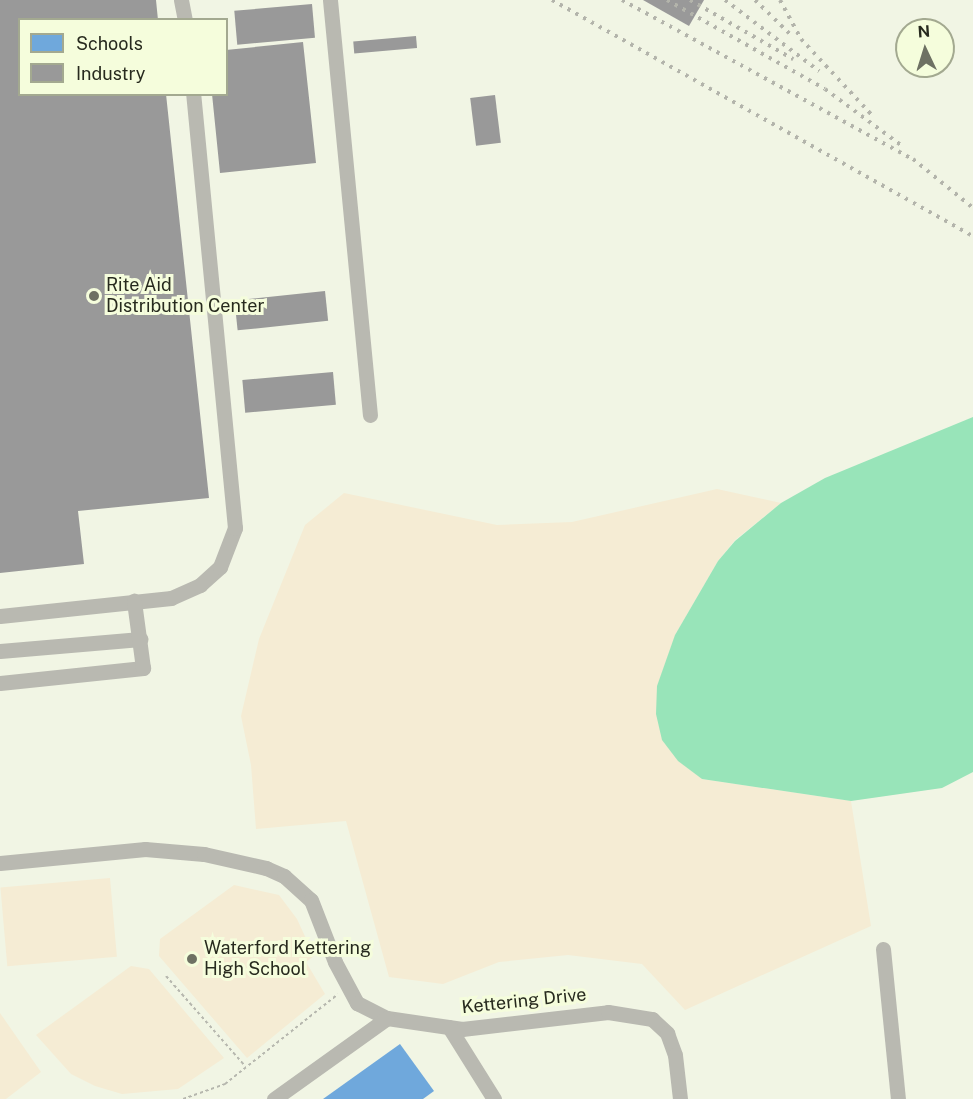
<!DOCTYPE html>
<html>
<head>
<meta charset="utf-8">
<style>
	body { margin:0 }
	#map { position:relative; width:973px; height:1099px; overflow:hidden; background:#f1f5e4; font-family:"Public Sans",sans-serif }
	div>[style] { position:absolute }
	.green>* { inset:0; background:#f5ecd4; transform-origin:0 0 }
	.water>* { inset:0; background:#98e4b9 }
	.schools>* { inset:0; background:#6fa8dc }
	.industry>* { inset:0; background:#999; transform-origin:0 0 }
	.path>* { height:2px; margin-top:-1px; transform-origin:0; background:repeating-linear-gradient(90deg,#b6b7ae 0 3px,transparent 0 6px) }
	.minor>* { height:15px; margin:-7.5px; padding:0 7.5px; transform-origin:7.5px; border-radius:7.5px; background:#b9b9b1 }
	.rail>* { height:4px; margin-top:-2px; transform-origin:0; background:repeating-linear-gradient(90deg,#b3b4ab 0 3px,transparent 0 9px) }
	.dots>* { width:16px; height:16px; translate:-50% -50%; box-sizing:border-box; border:3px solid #f5fddc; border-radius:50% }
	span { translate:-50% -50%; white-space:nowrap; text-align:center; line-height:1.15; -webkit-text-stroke:6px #f5fddc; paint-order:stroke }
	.poi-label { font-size:18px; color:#272a1e }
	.left { translate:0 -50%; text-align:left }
	.street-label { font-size:18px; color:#272a1e }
	.legend { position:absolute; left:18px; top:18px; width:210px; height:78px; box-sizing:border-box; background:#f5fddc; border:2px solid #a3a990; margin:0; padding:8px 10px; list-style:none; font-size:18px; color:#272a1e }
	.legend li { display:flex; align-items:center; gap:12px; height:30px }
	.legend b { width:30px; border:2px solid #a3a990 }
	.north { position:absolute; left:895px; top:18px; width:60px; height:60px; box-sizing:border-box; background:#f5fddc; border:2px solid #a3a990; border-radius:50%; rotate:356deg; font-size:16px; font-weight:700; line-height:24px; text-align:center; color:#272a1e }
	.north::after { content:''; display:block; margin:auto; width:21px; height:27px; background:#6e7163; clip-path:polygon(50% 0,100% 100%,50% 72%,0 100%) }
</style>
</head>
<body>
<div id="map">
	<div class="green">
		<div style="clip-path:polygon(717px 489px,781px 503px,735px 540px,718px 561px,675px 635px,702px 779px,851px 801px,871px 926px,685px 1010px,642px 964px,568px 955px,499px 962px,443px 984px,389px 977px,346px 821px,256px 829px,251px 765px,241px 716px,259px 639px,305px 525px,344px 493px,497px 525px,572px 522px)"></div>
		<div style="left:110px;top:878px;width:79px;height:110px;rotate:85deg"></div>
		<div style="clip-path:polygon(234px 885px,279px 895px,297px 919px,314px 956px,306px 962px,325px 994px,247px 1058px,159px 956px,160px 939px)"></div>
		<div style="clip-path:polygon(131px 966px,149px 969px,224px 1058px,178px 1089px,122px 1094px,95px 1086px,71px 1074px,36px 1035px)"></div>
		<div style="clip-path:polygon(0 1013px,41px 1072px,6px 1099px,0 1099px)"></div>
	</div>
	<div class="water">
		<div style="clip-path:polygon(973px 417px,973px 772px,942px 788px,851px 801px,702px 779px,678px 761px,662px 740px,656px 714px,657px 686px,675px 635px,718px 561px,735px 541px,781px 503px,825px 478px)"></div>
	</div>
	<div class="schools">
		<div style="clip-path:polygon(400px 1044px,434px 1091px,423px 1099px,323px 1099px)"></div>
	</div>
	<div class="industry">
		<div style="clip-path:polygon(0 0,156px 0,158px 20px,20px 20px,20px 94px,166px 94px,209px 498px,78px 511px,84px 564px,0 573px)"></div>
		<div style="clip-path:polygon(643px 0,704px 0,689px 26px)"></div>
		<div style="left:312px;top:4px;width:34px;height:78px;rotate:85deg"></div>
		<div style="left:416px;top:36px;width:12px;height:63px;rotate:85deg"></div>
		<div style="clip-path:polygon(303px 42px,316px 163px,220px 173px,212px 94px,226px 94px,226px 50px)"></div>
		<div style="left:495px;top:95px;width:48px;height:25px;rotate:83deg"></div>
		<div style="left:325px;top:291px;width:30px;height:91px;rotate:84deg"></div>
		<div style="left:333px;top:372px;width:33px;height:91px;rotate:85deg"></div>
	</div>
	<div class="path">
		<div style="left:166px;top:976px;width:120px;rotate:48.7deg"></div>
		<div style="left:183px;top:1099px;width:45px;rotate:-19.7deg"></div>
		<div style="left:225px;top:1084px;width:144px;rotate:-38.5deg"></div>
	</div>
	<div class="minor">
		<div style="left:181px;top:0;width:20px;rotate:79deg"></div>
		<div style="left:330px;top:0;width:417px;rotate:84.5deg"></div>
		<div style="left:0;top:616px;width:172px;rotate:-6deg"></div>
		<div style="left:171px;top:598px;width:32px;rotate:-24deg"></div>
		<div style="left:200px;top:585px;width:27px;rotate:-42deg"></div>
		<div style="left:220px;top:567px;width:42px;rotate:-69deg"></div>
		<div style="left:235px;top:528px;width:436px;rotate:-95.5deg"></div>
		<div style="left:0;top:651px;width:141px;rotate:-4.9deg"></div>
		<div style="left:0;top:683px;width:144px;rotate:-6deg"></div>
		<div style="left:143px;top:668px;width:68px;rotate:-97.7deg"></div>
		<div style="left:0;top:863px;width:146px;rotate:-5.5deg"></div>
		<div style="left:145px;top:849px;width:59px;rotate:4.8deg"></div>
		<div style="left:204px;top:854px;width:64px;rotate:12.7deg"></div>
		<div style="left:266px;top:868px;width:20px;rotate:24deg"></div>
		<div style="left:284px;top:876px;width:36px;rotate:42deg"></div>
		<div style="left:311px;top:900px;width:66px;rotate:68.8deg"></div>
		<div style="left:335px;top:962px;width:47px;rotate:61.8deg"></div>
		<div style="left:357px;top:1003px;width:34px;rotate:27deg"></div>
		<div style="left:387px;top:1018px;width:76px;rotate:8.3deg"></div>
		<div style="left:462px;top:1029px;width:147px;rotate:-6.6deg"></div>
		<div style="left:608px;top:1012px;width:45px;rotate:9deg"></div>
		<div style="left:652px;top:1019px;width:21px;rotate:43deg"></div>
		<div style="left:667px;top:1033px;width:23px;rotate:70deg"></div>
		<div style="left:675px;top:1055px;width:44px;rotate:83.5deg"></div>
		<div style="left:883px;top:949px;width:151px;rotate:84.3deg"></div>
		<div style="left:449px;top:1027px;width:85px;rotate:58deg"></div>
		<div style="left:274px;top:1099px;width:139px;rotate:-35.6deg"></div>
	</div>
	<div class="rail">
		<div style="left:552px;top:0;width:483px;rotate:29.3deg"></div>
		<div style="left:622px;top:0;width:332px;rotate:28.7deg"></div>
		<div style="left:913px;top:159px;width:77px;rotate:39.2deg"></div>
		<div style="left:667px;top:0;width:181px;rotate:29.4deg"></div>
		<div style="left:825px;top:89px;width:94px;rotate:36.4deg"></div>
		<div style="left:690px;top:0;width:119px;rotate:29.8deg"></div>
		<div style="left:725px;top:0;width:118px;rotate:37.1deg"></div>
		<div style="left:755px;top:0;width:50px;rotate:44.2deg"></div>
		<div style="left:780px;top:0;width:44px;rotate:61.7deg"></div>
		<div style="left:801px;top:39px;width:103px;rotate:47deg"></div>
	</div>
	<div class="dots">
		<div style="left:94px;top:296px;background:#6e7163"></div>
		<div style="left:192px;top:959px;background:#6e7163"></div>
	</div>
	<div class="poi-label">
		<span class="left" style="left:106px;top:296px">Rite Aid<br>Distribution Center</span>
		<span class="left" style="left:204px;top:959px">Waterford Kettering<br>High School</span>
	</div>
	<div class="street-label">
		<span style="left:524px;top:1001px;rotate:-6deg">Kettering Drive</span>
	</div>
	<ul class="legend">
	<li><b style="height:16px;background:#6fa8dc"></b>Schools</li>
	<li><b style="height:16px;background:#999"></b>Industry</li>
	</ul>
	<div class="north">N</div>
</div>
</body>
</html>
